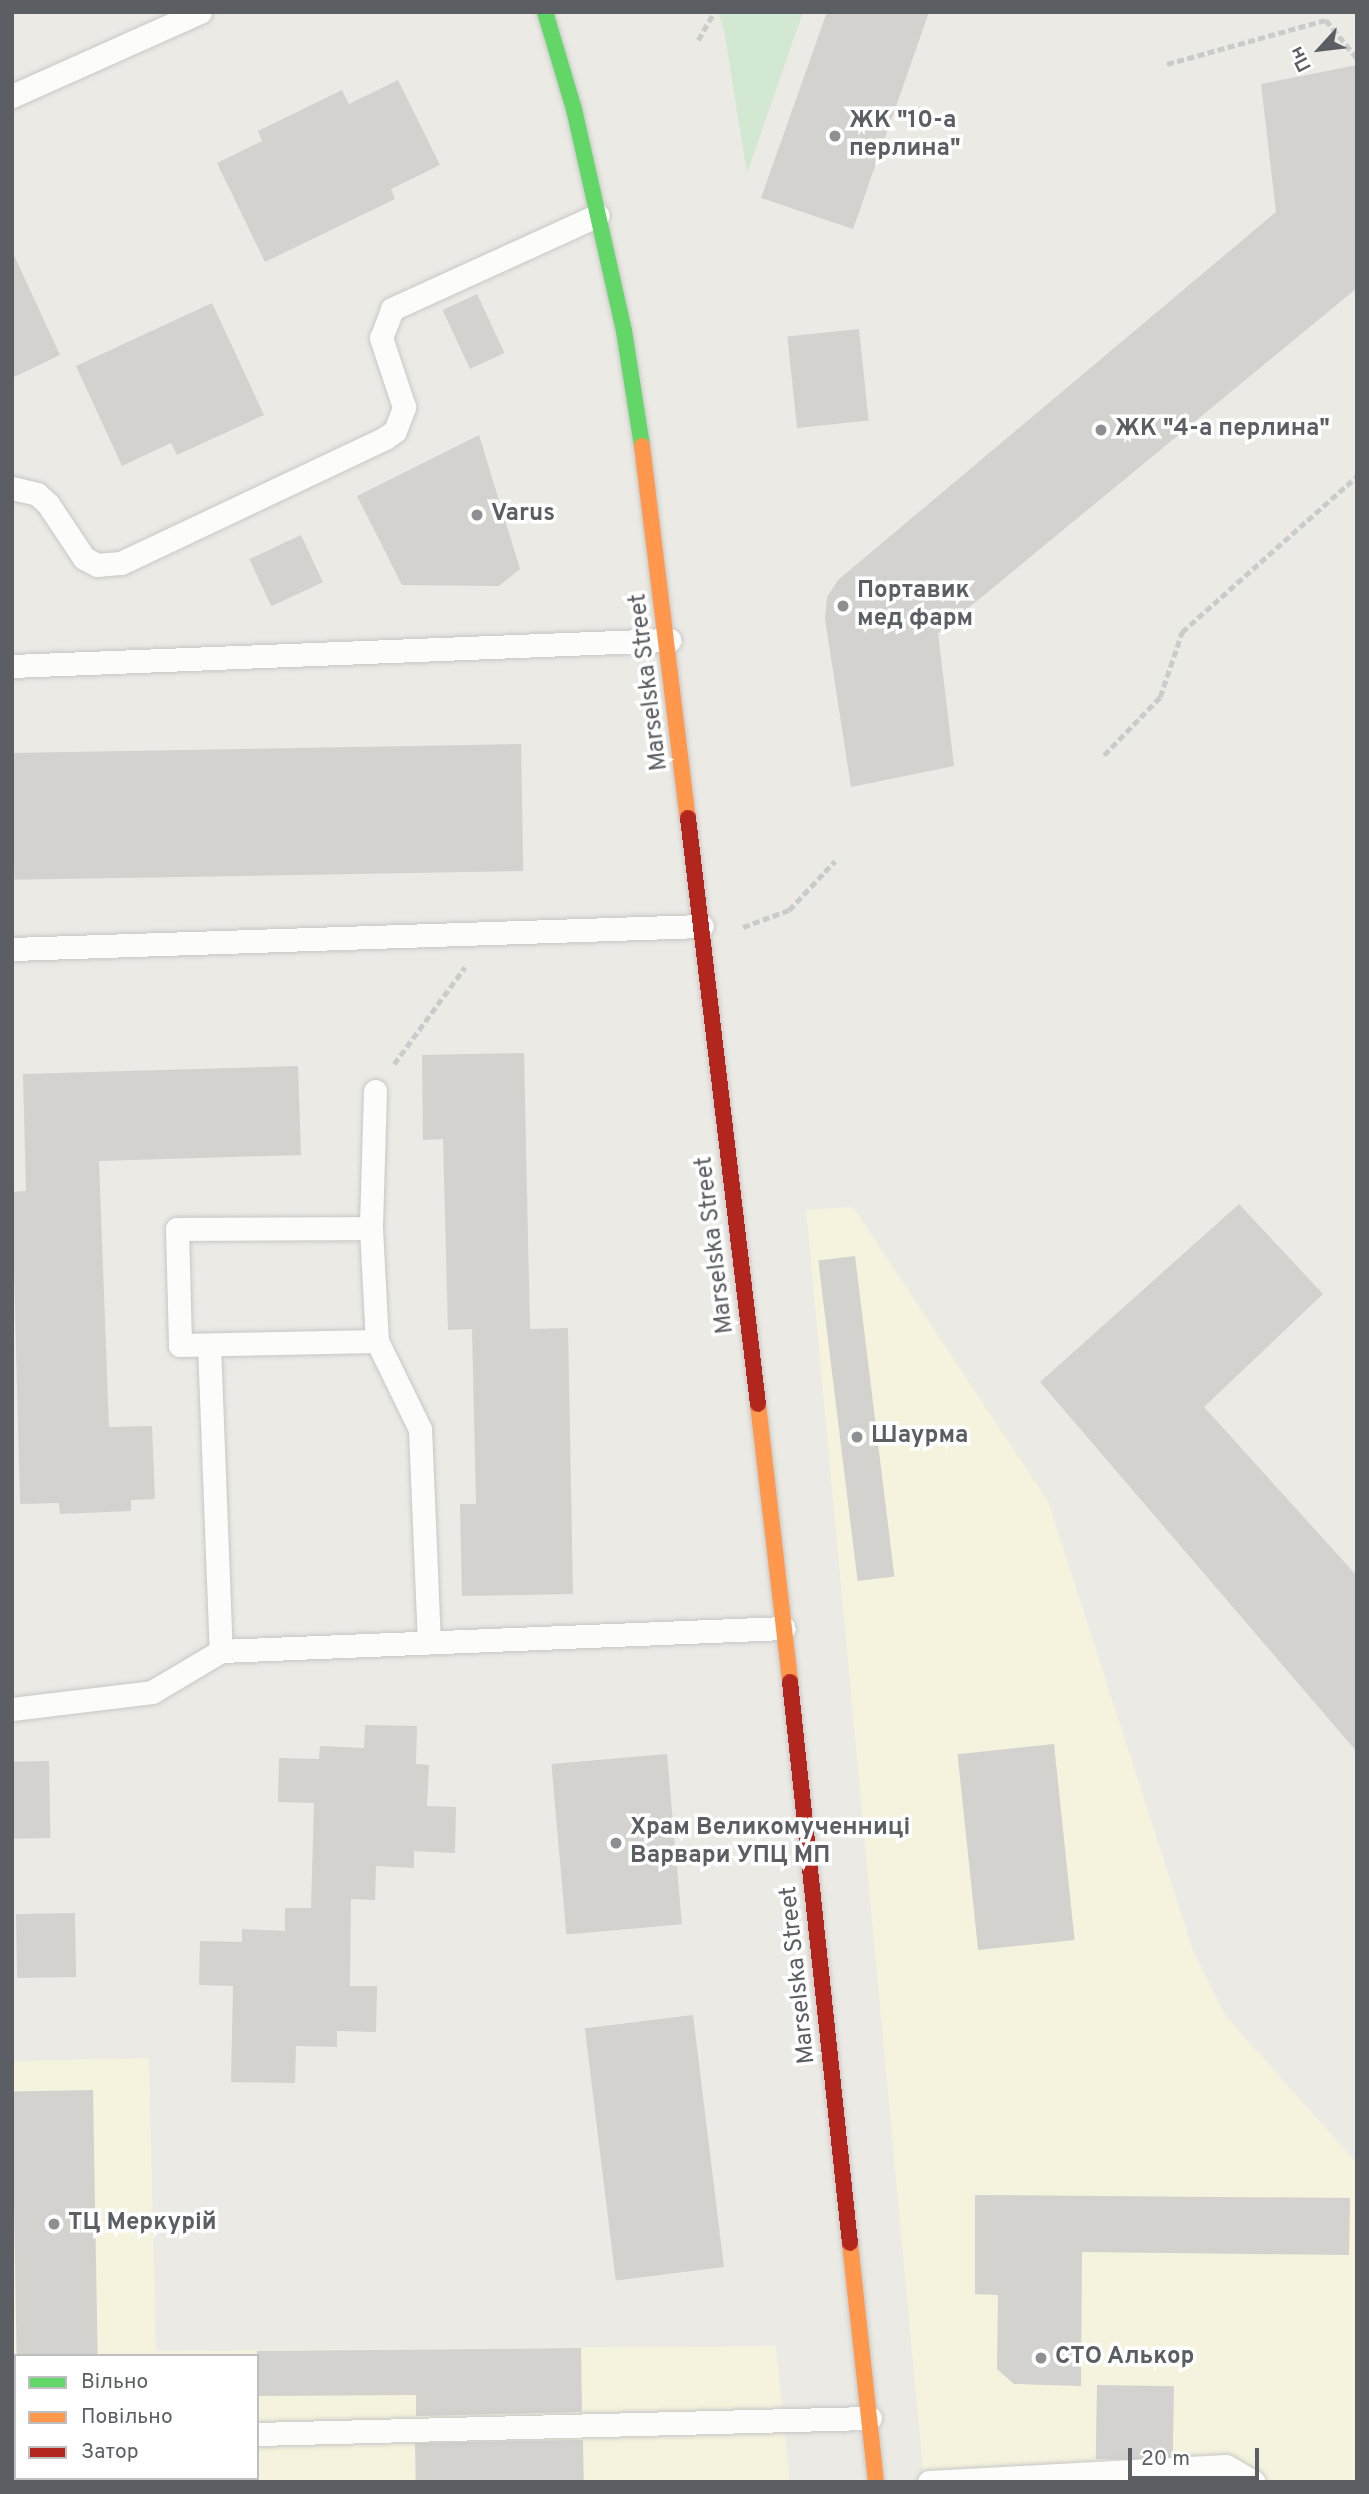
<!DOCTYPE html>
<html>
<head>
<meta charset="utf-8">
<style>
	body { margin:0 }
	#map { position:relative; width:1369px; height:2494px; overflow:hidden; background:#ebeae5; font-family:Overpass,sans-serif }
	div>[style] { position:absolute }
	.commercial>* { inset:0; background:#f5f2dd }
	.green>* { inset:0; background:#d2e8d2 }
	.building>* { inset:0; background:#d3d2cf; transform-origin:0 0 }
	.path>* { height:4.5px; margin-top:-2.25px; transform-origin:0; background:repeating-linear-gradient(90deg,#c8ccca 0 7px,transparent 0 10.5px) }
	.roads { filter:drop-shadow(0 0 2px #c7c7c6) drop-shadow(0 0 2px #c7c7c6) }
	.lane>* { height:23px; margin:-11.5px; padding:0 11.5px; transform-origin:11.5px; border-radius:11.5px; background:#fcfcfb }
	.fast>* { height:16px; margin:-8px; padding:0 8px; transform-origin:8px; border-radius:8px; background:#63d668 }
	.slow>* { height:16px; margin:-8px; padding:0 8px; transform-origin:8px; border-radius:8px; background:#ff974d }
	.jam>* { height:16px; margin:-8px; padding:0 8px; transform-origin:8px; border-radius:8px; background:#b3261e }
	.dots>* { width:19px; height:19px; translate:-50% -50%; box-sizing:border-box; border:4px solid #fff; border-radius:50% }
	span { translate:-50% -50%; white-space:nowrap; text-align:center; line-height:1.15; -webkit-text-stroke:7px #fff; paint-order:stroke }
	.poi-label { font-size:24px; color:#5b5e63; font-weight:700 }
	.left { translate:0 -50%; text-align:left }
	.street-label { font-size:24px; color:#5b5e63 }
	.frame { position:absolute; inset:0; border:14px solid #5b5e63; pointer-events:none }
	.legend { position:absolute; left:14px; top:2354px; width:245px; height:126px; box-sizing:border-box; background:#fff; border:2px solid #bdbfc1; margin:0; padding:9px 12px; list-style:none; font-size:21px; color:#5b5e63 }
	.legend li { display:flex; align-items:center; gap:14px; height:35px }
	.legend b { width:35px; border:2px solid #bdbfc1 }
	.north { position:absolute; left:1285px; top:14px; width:70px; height:70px; -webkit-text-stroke:5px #fff; paint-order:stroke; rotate:243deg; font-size:19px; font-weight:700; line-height:28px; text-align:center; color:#5b5e63 }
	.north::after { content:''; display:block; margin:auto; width:24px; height:32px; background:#5b5e63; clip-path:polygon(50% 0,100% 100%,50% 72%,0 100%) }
	.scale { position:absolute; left:1128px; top:2448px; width:131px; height:32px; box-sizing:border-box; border:4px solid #5b5e63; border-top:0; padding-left:9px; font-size:21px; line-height:24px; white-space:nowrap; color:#5b5e63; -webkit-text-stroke:5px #fff; paint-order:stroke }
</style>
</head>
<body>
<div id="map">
	<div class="commercial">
		<div style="clip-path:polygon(853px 1207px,1048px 1501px,1194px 1953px,1225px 2015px,1357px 2163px,1357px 2482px,924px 2482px,806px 1210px)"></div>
		<div style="clip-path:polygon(evenodd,149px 2058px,156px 2351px,776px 2346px,790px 2482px,12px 2482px,12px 2061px,149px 2058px,16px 2356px,257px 2356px,257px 2478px,16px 2478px,16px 2356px)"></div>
	</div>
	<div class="green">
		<div style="clip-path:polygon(718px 12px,803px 12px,747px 173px,724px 30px)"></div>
	</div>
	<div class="building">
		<div style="clip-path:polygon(827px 12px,929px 12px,853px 229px,761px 198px)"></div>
		<div style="clip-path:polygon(1357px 65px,1357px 288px,938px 633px,954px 766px,851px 787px,825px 619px,827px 597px,838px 580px,1276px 212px,1261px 84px)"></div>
		<div style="clip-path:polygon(398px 80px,440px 165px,391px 189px,395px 199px,265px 262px,217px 163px,262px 141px,258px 131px,342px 90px,349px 104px)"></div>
		<div style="clip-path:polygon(12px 251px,60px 355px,12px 378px)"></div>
		<div style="left:477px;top:294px;width:65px;height:38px;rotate:65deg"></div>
		<div style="clip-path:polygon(212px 303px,264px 415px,177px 455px,171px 443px,122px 466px,76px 366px)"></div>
		<div style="left:859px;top:329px;width:92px;height:72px;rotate:84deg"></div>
		<div style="clip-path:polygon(479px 435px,520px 569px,499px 586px,402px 585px,357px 496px)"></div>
		<div style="left:301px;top:535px;width:52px;height:57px;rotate:65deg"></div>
		<div style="left:521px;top:744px;width:127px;height:509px;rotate:89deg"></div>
		<div style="clip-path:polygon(524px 1053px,530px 1329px,568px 1328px,573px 1594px,462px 1596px,460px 1504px,476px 1504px,472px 1329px,448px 1330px,443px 1139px,423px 1140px,422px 1055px)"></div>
		<div style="clip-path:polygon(298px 1066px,301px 1155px,99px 1161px,109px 1427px,152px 1426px,155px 1499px,131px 1500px,131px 1511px,60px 1514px,59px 1503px,20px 1504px,12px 1192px,26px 1191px,23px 1074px)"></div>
		<div style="clip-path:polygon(1239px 1204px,1323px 1294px,1204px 1407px,1357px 1576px,1357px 1752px,1040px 1382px)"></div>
		<div style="left:855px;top:1256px;width:323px;height:37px;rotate:83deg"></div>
		<div style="clip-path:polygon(365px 1725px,417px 1726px,416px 1764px,429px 1765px,427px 1806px,456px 1807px,455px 1853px,414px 1851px,414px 1868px,376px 1866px,375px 1900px,351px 1899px,350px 1986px,377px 1986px,376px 2032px,337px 2031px,337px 2047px,296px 2046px,295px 2083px,231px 2082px,233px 1986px,199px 1985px,200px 1941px,242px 1942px,242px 1929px,285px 1931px,285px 1908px,311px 1908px,314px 1803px,278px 1802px,279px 1758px,319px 1759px,320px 1746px,364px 1748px)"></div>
		<div style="left:1054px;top:1744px;width:197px;height:97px;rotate:84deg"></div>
		<div style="left:667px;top:1754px;width:171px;height:116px;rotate:85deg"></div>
		<div style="left:49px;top:1761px;width:77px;height:37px;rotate:89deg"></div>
		<div style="left:75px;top:1913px;width:64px;height:59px;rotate:89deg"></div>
		<div style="left:693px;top:2015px;width:254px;height:109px;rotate:83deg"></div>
		<div style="left:93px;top:2090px;width:266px;height:81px;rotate:89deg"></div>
		<div style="clip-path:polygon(975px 2195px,1350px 2198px,1349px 2255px,1082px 2252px,1081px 2386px,1014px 2384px,997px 2369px,998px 2295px,975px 2294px)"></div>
		<div style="clip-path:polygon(581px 2348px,582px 2412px,416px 2416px,416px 2395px,257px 2396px,257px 2351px)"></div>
		<div style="left:1097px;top:2385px;width:77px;height:74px;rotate:1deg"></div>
		<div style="left:583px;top:2440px;width:42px;height:168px;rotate:89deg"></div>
	</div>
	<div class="path">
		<div style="left:698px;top:40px;width:32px;rotate:-60deg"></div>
		<div style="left:1167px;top:64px;width:165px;rotate:-15.5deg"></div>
		<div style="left:1326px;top:20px;width:49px;rotate:50.8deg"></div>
		<div style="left:1104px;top:755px;width:81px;rotate:-46deg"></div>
		<div style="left:1160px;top:697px;width:69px;rotate:-71.3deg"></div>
		<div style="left:1182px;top:632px;width:234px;rotate:-41.7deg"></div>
		<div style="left:743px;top:927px;width:49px;rotate:-20.3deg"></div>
		<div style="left:789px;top:910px;width:67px;rotate:-46.8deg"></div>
		<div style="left:394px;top:1064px;width:120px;rotate:-53.8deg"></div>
	</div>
	<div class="roads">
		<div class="lane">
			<div style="left:12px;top:96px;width:206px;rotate:-24.1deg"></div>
			<div style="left:12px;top:488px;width:26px;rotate:13deg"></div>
			<div style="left:37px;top:494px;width:15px;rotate:42deg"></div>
			<div style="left:48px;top:504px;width:65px;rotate:56.3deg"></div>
			<div style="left:84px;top:558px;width:15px;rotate:28deg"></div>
			<div style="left:97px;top:565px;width:24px;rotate:-5deg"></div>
			<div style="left:121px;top:563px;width:292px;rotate:-25.3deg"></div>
			<div style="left:385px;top:438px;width:12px;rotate:-35deg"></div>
			<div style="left:395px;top:431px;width:26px;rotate:-69deg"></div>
			<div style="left:404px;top:407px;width:73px;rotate:-108.4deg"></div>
			<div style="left:381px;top:338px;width:31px;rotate:-69deg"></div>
			<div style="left:392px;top:309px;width:226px;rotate:-24.5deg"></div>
			<div style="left:12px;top:666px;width:658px;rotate:-2.27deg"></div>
			<div style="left:12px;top:949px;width:690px;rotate:-1.91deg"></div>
			<div style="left:375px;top:1091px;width:137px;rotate:91.7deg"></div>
			<div style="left:371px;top:1228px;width:113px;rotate:87deg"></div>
			<div style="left:377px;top:1341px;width:98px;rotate:64deg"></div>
			<div style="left:420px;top:1429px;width:212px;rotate:87.6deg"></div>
			<div style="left:371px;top:1228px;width:194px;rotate:179.7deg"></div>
			<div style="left:177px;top:1229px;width:116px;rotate:88.5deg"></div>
			<div style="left:180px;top:1345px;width:197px;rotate:-1.2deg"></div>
			<div style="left:209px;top:1345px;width:306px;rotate:87.8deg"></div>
			<div style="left:12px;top:1709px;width:141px;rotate:-6.9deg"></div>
			<div style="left:152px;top:1692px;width:80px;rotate:-30.7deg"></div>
			<div style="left:221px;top:1651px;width:563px;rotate:-2.34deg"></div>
			<div style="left:257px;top:2434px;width:613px;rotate:-1.5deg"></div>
			<div style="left:929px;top:2482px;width:297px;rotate:-3.1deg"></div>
			<div style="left:1226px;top:2466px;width:32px;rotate:30deg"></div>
		</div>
		<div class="fast">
			<div style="left:545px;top:12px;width:101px;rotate:73.4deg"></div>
			<div style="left:574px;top:109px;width:228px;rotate:77.3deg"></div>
			<div style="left:624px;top:331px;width:116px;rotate:81.1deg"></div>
		</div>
		<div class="slow">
			<div style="left:642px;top:446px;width:375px;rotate:83deg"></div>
			<div style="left:758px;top:1404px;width:280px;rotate:83.4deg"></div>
			<div style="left:850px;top:2243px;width:240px;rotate:83.8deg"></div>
		</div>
		<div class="jam">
			<div style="left:688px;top:818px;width:590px;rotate:83.19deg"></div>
			<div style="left:790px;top:1682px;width:564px;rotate:83.9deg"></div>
		</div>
	</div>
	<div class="dots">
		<div style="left:835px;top:136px;background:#8d8f90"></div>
		<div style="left:1101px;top:430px;background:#8d8f90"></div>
		<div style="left:477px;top:515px;background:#8d8f90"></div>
		<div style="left:843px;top:606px;background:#8d8f90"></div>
		<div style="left:857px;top:1437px;background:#8d8f90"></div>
		<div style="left:616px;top:1843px;background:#8d8f90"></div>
		<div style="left:54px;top:2224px;background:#8d8f90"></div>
		<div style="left:1041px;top:2358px;background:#8d8f90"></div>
	</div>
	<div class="poi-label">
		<span class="left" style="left:849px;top:136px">ЖК "10-а<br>перлина"</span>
		<span class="left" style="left:1115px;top:430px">ЖК "4-а перлина"</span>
		<span class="left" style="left:491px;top:515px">Varus</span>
		<span class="left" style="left:857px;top:606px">Портавик<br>мед фарм</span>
		<span class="left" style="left:871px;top:1437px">Шаурма</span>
		<span class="left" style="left:630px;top:1843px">Храм Великомученниці<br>Варвари УПЦ МП</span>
		<span class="left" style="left:68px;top:2224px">ТЦ Меркурій</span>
		<span class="left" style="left:1055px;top:2358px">СТО Алькор</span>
	</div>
	<div class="street-label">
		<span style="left:650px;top:682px;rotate:-97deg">Marselska Street</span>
		<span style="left:716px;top:1245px;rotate:-97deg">Marselska Street</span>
		<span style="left:799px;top:1975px;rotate:-96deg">Marselska Street</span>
	</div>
	<div class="frame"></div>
	<ul class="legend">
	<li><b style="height:9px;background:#63d668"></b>Вільно</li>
	<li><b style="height:9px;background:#ff974d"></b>Повільно</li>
	<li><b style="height:9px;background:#b3261e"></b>Затор</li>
	</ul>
	<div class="north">Пн</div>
	<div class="scale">20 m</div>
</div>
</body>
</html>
